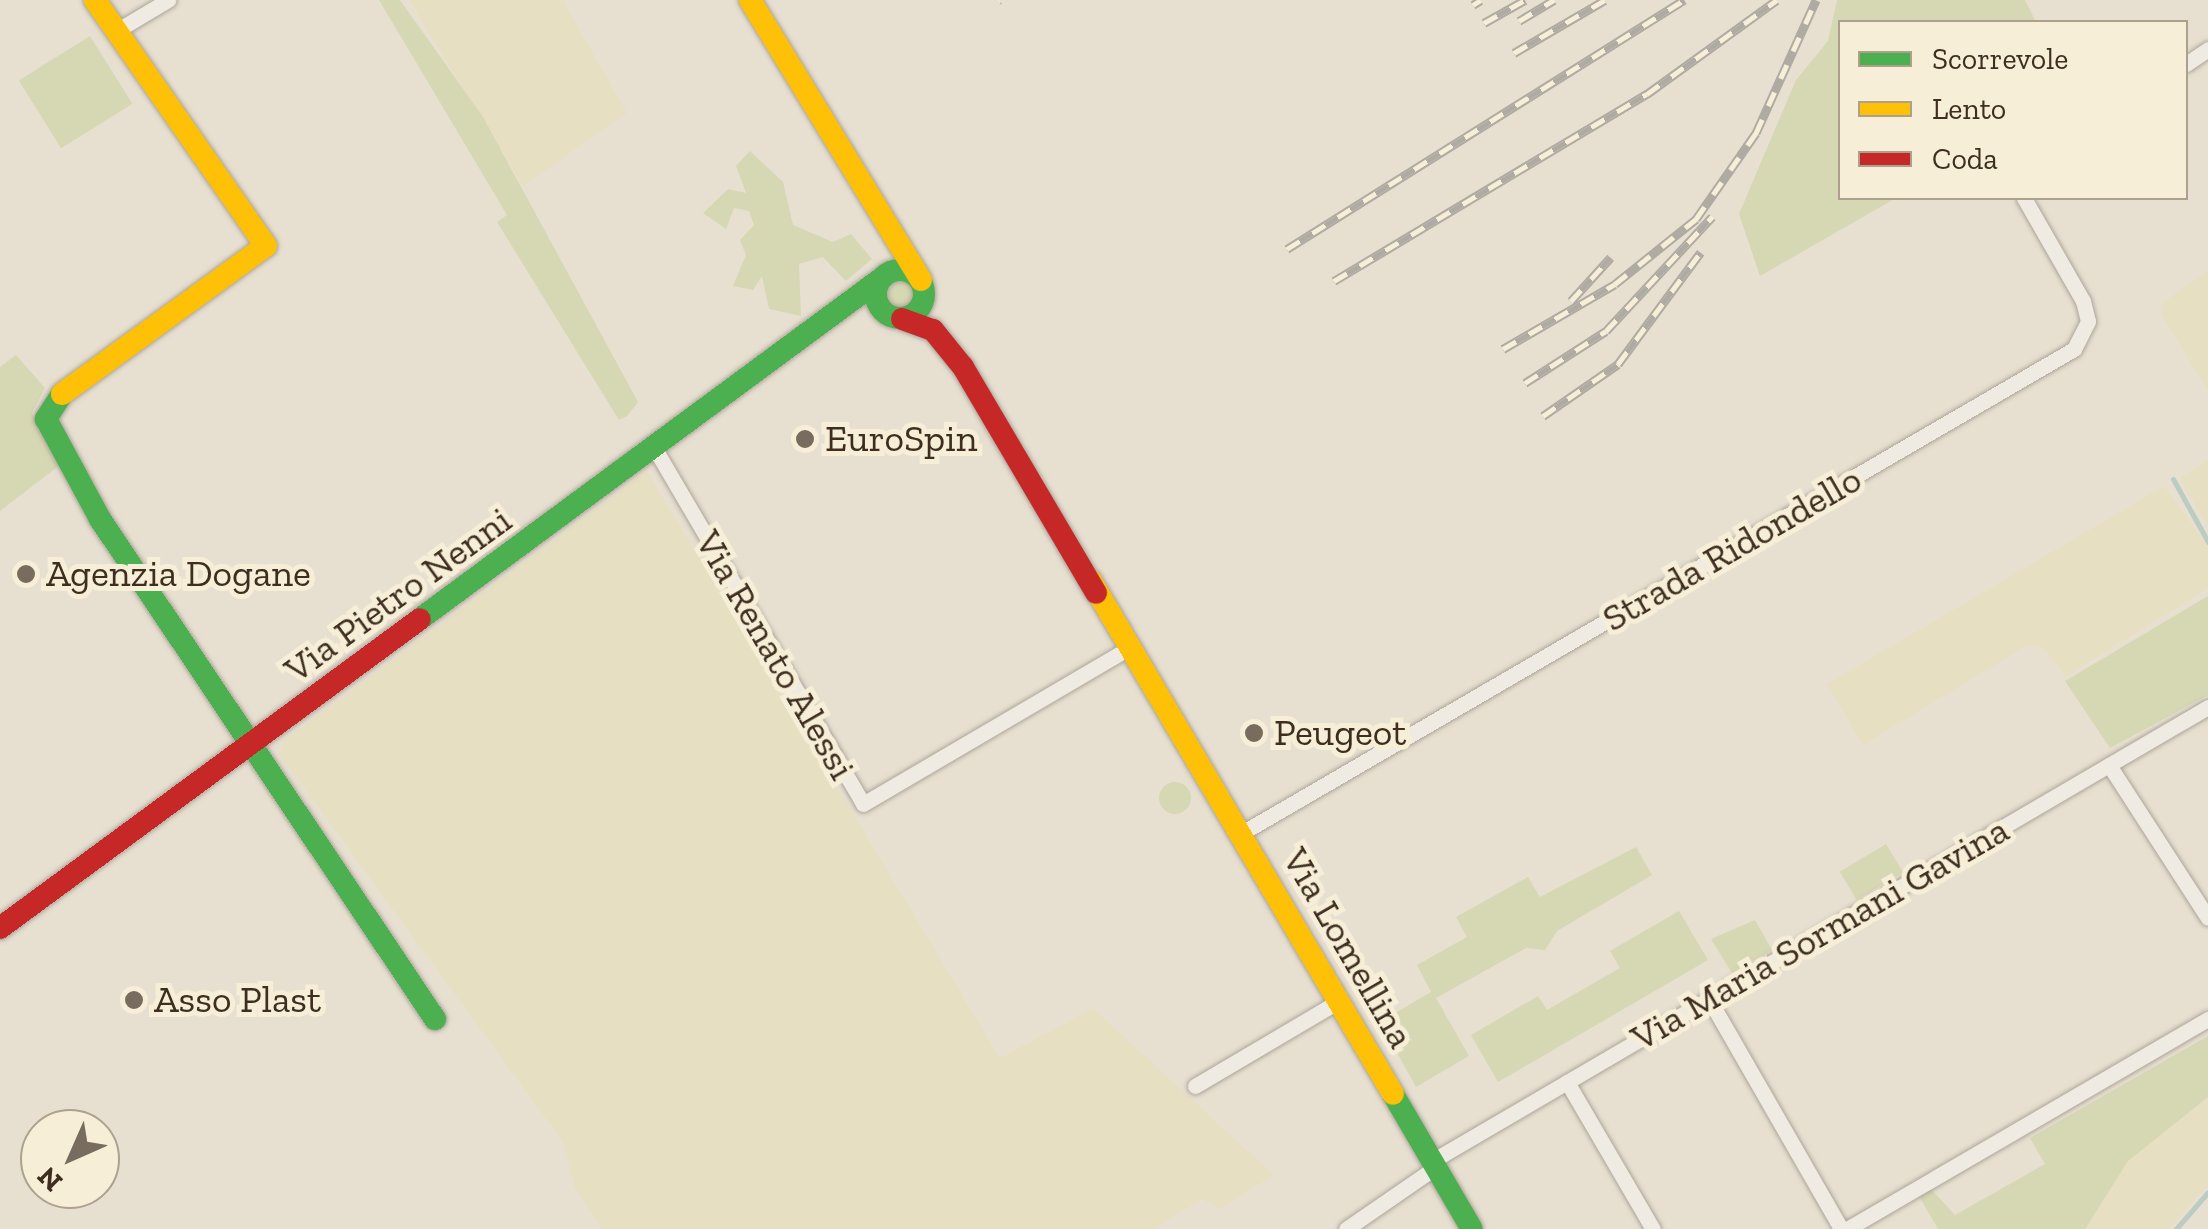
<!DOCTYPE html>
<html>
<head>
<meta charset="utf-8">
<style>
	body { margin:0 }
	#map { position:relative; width:2208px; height:1229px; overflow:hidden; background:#e7e0d1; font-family:"Zilla Slab",serif }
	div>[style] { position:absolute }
	.farmland>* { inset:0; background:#e6dfc2 }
	.green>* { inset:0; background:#d6d7b3; transform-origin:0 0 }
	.round { border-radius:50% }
	.stream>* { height:5px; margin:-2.5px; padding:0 2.5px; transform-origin:2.5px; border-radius:2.5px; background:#bcccc2 }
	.roads { filter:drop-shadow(0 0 2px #ada599) drop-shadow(0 0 2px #ada599) }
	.street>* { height:15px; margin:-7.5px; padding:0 7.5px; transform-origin:7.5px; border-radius:7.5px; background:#efebe3 }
	.fast>* { height:22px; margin:-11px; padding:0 11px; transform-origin:11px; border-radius:11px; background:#4caf50 }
	.fast>.ring { margin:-11px; padding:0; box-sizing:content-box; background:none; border:22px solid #4caf50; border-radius:50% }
	.slow>* { height:22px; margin:-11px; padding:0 11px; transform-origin:11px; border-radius:11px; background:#ffc107 }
	.jam>* { height:22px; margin:-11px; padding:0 11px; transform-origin:11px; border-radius:11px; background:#c62828 }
	.rail>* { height:9px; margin-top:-4.5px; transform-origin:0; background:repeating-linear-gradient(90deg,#f7eed8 0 15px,#afaaa2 0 30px); box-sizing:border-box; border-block:2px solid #afaaa2 }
	.dots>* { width:28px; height:28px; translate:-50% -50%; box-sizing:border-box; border:5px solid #f7eed8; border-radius:50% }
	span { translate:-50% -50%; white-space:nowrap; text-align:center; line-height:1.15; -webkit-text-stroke:10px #f7eed8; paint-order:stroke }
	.poi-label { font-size:38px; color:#3d2e20 }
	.left { translate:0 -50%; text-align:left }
	.street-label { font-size:38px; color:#3d2e20 }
	.legend { position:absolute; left:1838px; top:20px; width:350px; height:180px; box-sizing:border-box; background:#f7eed8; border:2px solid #ada18e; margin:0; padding:12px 18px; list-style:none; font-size:30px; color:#3d2e20 }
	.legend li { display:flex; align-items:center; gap:20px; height:50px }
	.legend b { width:50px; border:2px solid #ada18e }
	.north { position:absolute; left:20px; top:1109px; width:100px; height:100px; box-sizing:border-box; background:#f7eed8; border:2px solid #ada18e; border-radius:50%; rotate:225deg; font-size:28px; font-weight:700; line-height:40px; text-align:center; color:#3d2e20 }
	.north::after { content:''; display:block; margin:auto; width:35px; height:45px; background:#786c5e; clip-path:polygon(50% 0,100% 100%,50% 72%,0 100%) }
</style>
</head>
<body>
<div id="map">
	<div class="farmland">
		<div style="clip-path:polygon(409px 0,563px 0,627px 113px,523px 186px)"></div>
		<div style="clip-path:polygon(2208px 271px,2208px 391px,2161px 314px,2162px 303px)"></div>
		<div style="clip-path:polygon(2208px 460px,2208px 526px,2179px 478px)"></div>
		<div style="clip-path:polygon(647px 471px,1000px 1058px,1093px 1008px,1274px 1175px,1219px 1209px,1202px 1199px,1154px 1229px,602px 1229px,575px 1189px,563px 1142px,280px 755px,284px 741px)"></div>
		<div style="clip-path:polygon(2164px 486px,2208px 546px,2208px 589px,2065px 676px,2045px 649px,2028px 645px,1863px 745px,1827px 684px)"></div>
		<div style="clip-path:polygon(2208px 1097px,2208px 1185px,2169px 1229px,2085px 1229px,2128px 1161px)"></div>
	</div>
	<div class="green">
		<div style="clip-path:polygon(379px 0,400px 0,483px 117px,638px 402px,627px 416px,619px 420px,497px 222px,507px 215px)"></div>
		<div style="clip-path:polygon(1837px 0,2025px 0,2036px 22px,1840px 22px,1840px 198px,1896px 198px,1760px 276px,1739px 214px,1796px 80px,1828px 41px)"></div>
		<div style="left:90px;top:36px;width:80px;height:84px;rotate:58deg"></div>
		<div style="clip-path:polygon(750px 151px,783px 182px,793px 225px,833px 242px,851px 234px,872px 259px,846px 281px,823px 257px,799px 264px,801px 316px,769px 309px,762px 276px,753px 290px,733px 286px,746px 255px,740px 240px,754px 225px,749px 211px,734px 208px,726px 229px,703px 213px,728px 189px,746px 193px,736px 166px)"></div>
		<div class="round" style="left:888px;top:281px;width:26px;height:26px"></div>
		<div style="clip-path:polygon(16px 355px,45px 388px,32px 413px,60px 465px,0 511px,0 367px)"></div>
		<div style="clip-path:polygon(2208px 596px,2208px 695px,2110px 748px,2065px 681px)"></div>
		<div class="round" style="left:1159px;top:782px;width:32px;height:32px"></div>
		<div style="left:1886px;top:844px;width:33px;height:54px;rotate:59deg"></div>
		<div style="clip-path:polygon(1636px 847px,1652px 875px,1557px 931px,1545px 950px,1526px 948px,1436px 998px,1469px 1056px,1416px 1087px,1380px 1022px,1431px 992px,1417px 965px,1467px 937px,1456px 917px,1528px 877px,1540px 897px)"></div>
		<div style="clip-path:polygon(1679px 911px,1708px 960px,1498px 1082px,1471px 1035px,1538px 996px,1547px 1010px,1620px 968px,1610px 951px)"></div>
		<div style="clip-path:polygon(1755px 920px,1772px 950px,1732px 973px,1711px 939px)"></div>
		<div style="clip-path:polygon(2208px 1036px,2208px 1097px,2128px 1161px,2085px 1229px,1938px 1229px,1919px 1196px,1931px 1189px,1955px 1215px,2045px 1164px,2030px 1138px)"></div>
	</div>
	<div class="stream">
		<div style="left:2173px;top:479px;width:72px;rotate:60.9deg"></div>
		<div style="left:2176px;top:1229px;width:49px;rotate:-49.1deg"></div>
	</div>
	<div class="roads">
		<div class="street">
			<div style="left:116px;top:31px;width:61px;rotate:-30.8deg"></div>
			<div style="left:2186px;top:64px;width:27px;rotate:-34deg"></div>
			<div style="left:655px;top:449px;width:411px;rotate:59.6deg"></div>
			<div style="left:863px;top:804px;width:304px;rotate:-30.4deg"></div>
			<div style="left:2109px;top:765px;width:182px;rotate:57.1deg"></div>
			<div style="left:1240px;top:834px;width:965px;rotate:-30.18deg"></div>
			<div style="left:2074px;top:349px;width:31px;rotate:-63deg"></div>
			<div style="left:2088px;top:321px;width:21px;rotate:-104deg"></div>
			<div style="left:2083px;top:301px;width:119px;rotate:-119.8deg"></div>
			<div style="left:1709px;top:999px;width:265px;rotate:60.1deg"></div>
			<div style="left:1567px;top:1082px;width:170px;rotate:59.7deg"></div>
			<div style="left:1195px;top:1086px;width:167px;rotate:-30.6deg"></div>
			<div style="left:1432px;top:1161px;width:899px;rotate:-30.33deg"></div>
			<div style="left:1346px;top:1229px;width:109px;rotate:-34.6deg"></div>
			<div style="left:1847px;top:1229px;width:418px;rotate:-30.2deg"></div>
		</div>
		<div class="fast">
			<div class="ring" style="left:876px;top:270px;width:26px;height:26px"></div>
			<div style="left:62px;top:394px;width:30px;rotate:123deg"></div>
			<div style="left:46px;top:419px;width:114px;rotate:61.6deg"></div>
			<div style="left:100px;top:519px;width:602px;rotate:56.18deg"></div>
			<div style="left:420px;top:619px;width:574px;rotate:-36.43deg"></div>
			<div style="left:1393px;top:1094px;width:156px;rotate:59.7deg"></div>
		</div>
		<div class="slow">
			<div style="left:750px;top:0;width:328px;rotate:58.6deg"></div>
			<div style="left:62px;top:394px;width:252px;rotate:-36deg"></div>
			<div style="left:266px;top:246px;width:300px;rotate:-124.8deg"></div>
			<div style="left:1091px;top:581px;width:595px;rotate:59.51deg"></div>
		</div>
		<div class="jam">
			<div style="left:902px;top:319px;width:33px;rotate:20deg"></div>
			<div style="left:933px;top:330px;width:48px;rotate:51deg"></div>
			<div style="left:963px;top:367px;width:262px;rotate:59.5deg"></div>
			<div style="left:0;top:928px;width:521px;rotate:-36.34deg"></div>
		</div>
	</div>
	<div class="rail">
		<div style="left:998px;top:1px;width:1px;rotate:-45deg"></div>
		<div style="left:1473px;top:5px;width:9px;rotate:-32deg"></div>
		<div style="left:1519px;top:21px;width:41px;rotate:-31deg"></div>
		<div style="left:1484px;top:23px;width:47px;rotate:-29.3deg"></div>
		<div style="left:1514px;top:53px;width:105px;rotate:-30.2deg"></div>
		<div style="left:1287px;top:249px;width:469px;rotate:-32.1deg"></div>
		<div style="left:1334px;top:281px;width:365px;rotate:-30.9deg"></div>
		<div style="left:1647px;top:94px;width:160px;rotate:-35.9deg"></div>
		<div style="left:1571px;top:301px;width:59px;rotate:-47.7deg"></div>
		<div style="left:1503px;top:349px;width:129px;rotate:-30.1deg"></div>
		<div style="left:1615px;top:284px;width:104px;rotate:-38.7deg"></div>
		<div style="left:1696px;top:219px;width:105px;rotate:-55.1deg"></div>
		<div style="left:1756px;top:133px;width:146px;rotate:-65.7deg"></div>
		<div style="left:1525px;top:383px;width:96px;rotate:-32.7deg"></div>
		<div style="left:1606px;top:331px;width:156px;rotate:-47.1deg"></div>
		<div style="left:1543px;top:416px;width:91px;rotate:-34.7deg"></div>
		<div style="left:1618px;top:364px;width:139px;rotate:-53.5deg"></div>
	</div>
	<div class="dots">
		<div style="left:805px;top:439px;background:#786c5e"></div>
		<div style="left:26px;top:574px;background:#786c5e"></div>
		<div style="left:1254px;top:733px;background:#786c5e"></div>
		<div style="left:134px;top:1000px;background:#786c5e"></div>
	</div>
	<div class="poi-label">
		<span class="left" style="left:825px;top:439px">EuroSpin</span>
		<span class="left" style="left:46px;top:574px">Agenzia Dogane</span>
		<span class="left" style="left:1274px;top:733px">Peugeot</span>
		<span class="left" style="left:154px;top:1000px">Asso Plast</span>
	</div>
	<div class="street-label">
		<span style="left:1732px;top:549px;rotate:-30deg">Strada Ridondello</span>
		<span style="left:398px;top:595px;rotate:-36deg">Via Pietro Nenni</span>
		<span style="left:775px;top:655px;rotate:60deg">Via Renato Alessi</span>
		<span style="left:1820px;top:934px;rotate:-30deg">Via Maria Sormani Gavina</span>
		<span style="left:1348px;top:948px;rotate:60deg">Via Lomellina</span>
	</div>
	<ul class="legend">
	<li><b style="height:12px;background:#4caf50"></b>Scorrevole</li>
	<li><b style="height:12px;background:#ffc107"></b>Lento</li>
	<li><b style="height:12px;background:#c62828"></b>Coda</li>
	</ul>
	<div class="north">N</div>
</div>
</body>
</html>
